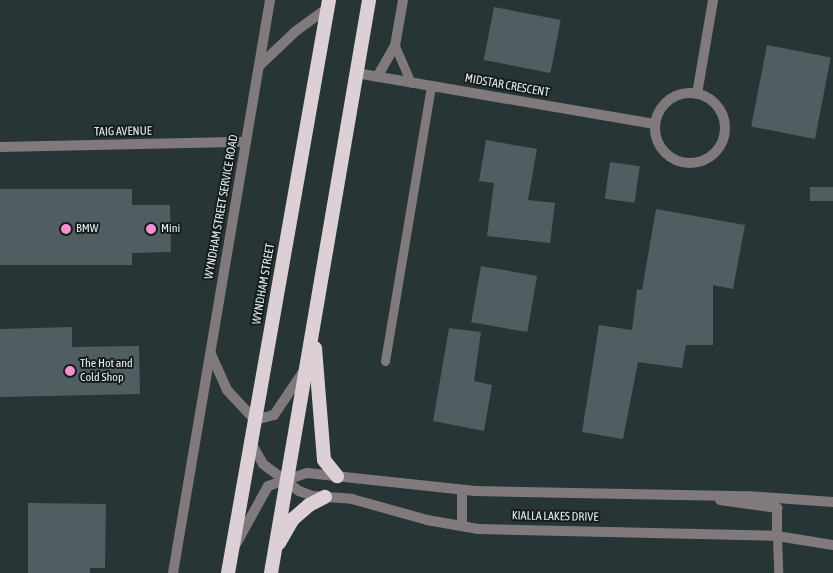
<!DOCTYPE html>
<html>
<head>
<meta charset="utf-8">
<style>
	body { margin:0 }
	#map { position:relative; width:833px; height:573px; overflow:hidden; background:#283537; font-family:"Asap Condensed",sans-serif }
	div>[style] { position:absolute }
	.building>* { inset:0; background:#505e61; transform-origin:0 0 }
	.service>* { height:9px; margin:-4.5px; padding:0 4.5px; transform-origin:4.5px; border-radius:4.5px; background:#807a7d }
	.minor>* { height:10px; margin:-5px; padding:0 5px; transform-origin:5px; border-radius:5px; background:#807a7d }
	.minor>.ring { margin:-5px; padding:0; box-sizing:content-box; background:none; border:10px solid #807a7d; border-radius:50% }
	.tertiary>* { height:10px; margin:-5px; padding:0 5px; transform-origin:5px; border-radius:5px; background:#807a7d }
	.trunk>* { height:14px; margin:-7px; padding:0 7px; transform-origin:7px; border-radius:7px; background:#dccfd6 }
	.dots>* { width:14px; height:14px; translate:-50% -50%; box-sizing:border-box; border:2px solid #151c1d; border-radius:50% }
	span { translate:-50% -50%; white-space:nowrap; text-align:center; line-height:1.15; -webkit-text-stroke:4px #151c1d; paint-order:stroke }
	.street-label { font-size:12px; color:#e4edee }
	.poi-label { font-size:12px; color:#e4edee }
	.left { translate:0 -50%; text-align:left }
</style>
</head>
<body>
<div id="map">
	<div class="building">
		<div style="left:494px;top:7px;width:68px;height:54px;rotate:11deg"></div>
		<div style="left:767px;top:45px;width:65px;height:83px;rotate:11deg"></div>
		<div style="clip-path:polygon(486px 140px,537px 149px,528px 200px,555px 203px,550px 243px,487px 236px,494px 183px,479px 181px)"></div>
		<div style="left:610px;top:162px;width:30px;height:37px;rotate:8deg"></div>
		<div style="left:833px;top:187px;width:14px;height:23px;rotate:90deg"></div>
		<div style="clip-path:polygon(0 189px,132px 189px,132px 205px,170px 205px,171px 252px,132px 253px,132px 265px,0 265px)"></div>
		<div style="clip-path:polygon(656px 209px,745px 225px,733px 289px,713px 285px,713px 345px,686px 345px,682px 368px,638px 362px,623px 439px,582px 432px,599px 325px,632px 330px,637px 289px,642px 290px)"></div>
		<div style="left:481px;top:266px;width:57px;height:57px;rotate:10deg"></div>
		<div style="clip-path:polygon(72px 327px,72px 347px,139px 346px,140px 394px,0 397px,0 329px)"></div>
		<div style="clip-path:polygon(449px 328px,481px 332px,474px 381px,492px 385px,484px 431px,433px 421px)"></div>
		<div style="clip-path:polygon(28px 503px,106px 504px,105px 568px,90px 568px,90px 573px,28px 573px)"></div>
	</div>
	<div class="service">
		<div style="left:395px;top:46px;width:40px;rotate:66.6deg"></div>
		<div style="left:385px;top:361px;width:279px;rotate:-80.5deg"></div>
		<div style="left:777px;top:536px;width:37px;rotate:88deg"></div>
	</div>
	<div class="minor">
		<div style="left:259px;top:66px;width:51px;rotate:-43.4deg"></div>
		<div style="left:296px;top:31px;width:39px;rotate:-36deg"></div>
		<div style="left:356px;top:73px;width:303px;rotate:9.7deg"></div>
		<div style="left:377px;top:77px;width:36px;rotate:-60deg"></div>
		<div style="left:395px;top:46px;width:47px;rotate:-80.1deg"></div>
		<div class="ring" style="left:655px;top:93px;width:60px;height:60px"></div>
		<div style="left:697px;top:94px;width:95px;rotate:-80.3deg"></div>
		<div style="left:0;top:147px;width:246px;rotate:-1.2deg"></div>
		<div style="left:211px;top:354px;width:39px;rotate:66deg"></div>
		<div style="left:227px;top:390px;width:41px;rotate:47deg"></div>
		<div style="left:255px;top:420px;width:20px;rotate:-15deg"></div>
		<div style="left:274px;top:415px;width:52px;rotate:-56deg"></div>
		<div style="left:173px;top:573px;width:581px;rotate:-80.39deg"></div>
	</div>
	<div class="tertiary">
		<div style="left:251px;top:443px;width:24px;rotate:60deg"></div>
		<div style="left:263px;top:464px;width:45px;rotate:36.9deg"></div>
		<div style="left:299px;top:491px;width:15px;rotate:20deg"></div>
		<div style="left:313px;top:496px;width:39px;rotate:4deg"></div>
		<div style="left:352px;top:499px;width:78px;rotate:15.6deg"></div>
		<div style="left:427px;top:520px;width:52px;rotate:10deg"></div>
		<div style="left:478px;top:529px;width:299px;rotate:1.3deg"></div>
		<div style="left:777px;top:536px;width:57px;rotate:9.1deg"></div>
		<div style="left:720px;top:500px;width:58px;rotate:8deg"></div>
		<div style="left:777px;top:508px;width:28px;rotate:90deg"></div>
		<div style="left:462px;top:526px;width:36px;rotate:-90deg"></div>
		<div style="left:236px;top:544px;width:66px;rotate:-61.1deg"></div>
		<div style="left:268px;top:486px;width:41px;rotate:-18.4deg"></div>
		<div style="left:307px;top:473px;width:169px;rotate:6.1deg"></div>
		<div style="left:475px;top:491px;width:272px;rotate:1.1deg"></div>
		<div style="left:747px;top:496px;width:86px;rotate:4deg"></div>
	</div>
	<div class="trunk">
		<div style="left:315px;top:348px;width:112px;rotate:85.4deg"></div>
		<div style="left:324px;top:460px;width:21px;rotate:51deg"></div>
		<div style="left:279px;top:543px;width:28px;rotate:-60deg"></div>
		<div style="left:293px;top:519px;width:21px;rotate:-41deg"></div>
		<div style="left:309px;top:505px;width:18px;rotate:-27deg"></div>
		<div style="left:228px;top:573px;width:582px;rotate:-80deg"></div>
		<div style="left:271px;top:573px;width:581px;rotate:-80.29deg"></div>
	</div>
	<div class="dots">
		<div style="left:66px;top:229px;background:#f690d0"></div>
		<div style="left:151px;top:229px;background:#f690d0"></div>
		<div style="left:70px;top:371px;background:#f690d0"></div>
	</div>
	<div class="street-label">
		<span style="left:507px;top:86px;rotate:10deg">MIDSTAR CRESCENT</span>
		<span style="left:123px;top:132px;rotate:-1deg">TAIG AVENUE</span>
		<span style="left:222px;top:207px;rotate:-80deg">WYNDHAM STREET SERVICE ROAD</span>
		<span style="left:264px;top:284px;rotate:-80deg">WYNDHAM STREET</span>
		<span style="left:555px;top:517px;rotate:1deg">KIALLA LAKES DRIVE</span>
	</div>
	<div class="poi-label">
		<span class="left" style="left:76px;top:229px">BMW</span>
		<span class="left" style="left:161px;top:229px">Mini</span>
		<span class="left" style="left:80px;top:371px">The Hot and<br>Cold Shop</span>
	</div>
</div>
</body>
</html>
